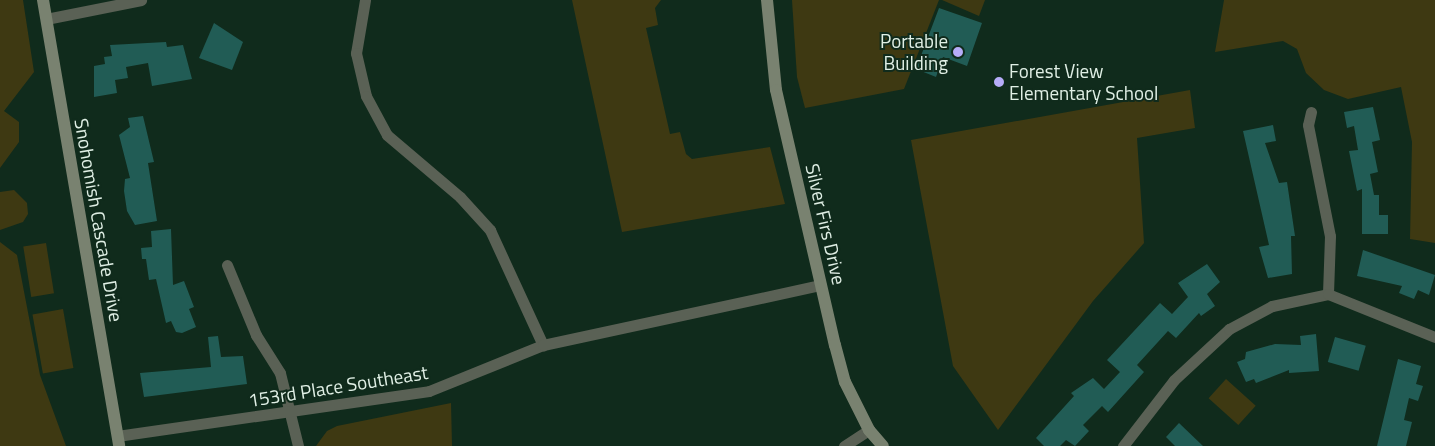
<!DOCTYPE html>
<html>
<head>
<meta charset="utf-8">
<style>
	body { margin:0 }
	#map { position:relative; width:1435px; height:446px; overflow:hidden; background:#102b1c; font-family:"Titillium Web",sans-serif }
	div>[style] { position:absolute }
	.green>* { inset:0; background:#3e3912; transform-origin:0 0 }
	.building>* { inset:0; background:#215c55; transform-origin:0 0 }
	.street>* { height:11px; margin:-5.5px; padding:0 5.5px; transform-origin:5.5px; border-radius:5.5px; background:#5a6155 }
	.secondary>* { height:12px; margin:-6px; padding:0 6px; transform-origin:6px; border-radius:6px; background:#798270 }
	.dots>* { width:14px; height:14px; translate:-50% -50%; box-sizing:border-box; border:2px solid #102b1c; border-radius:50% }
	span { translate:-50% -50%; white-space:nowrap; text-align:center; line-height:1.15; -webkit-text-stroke:4px #102b1c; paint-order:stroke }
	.poi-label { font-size:19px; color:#e0efe5 }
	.right { translate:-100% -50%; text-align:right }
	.left { translate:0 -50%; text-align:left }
	.street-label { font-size:19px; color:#e0efe5 }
</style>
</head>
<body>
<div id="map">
	<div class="green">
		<div style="clip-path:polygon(0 0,23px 0,34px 72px,4px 111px,19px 122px,19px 142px,0 168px)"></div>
		<div style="clip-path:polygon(572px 0,661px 0,655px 8px,658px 25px,646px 28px,670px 134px,680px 132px,686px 154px,692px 159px,770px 147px,785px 204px,622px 232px)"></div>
		<div style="clip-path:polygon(792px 0,939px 0,904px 89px,805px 108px,797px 77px)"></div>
		<div style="clip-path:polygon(942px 0,985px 0,979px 16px)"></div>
		<div style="clip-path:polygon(1224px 0,1435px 0,1435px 243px,1410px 239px,1412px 142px,1401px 87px,1348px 99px,1324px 90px,1306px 73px,1297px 49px,1283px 41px,1215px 52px)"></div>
		<div style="clip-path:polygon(1190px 90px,1195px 128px,1137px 138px,1144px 243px,1093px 301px,998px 430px,953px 366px,911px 140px)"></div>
		<div style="clip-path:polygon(14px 190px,27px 203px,28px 214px,23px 222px,0 230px,0 192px)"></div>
		<div style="clip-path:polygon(0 242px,17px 255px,40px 375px,66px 446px,0 446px)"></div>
		<div style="left:46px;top:243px;width:51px;height:23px;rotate:81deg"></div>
		<div style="left:63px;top:309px;width:60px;height:31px;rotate:80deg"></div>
		<div style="left:1226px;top:379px;width:40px;height:26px;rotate:42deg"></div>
		<div style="clip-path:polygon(451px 403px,452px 446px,316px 446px,327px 431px,337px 426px)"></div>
	</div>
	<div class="building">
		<div style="clip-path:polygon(939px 8px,982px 23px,967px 66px,943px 57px,936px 77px,916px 69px)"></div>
		<div style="clip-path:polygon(214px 23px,243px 42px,232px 70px,199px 58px)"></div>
		<div style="clip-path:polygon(166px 42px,167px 47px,183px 45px,192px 79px,152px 86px,148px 63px,126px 67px,128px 78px,115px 80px,117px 93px,94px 97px,94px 66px,105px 64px,104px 57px,112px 56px,110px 45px)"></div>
		<div style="clip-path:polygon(1373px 107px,1380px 140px,1372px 142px,1378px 172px,1370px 174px,1374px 195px,1379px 195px,1379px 215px,1388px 215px,1388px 234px,1362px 234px,1362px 189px,1357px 191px,1349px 151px,1358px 150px,1354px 126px,1347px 128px,1344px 112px)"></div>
		<div style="clip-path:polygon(143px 116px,154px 162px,148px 163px,157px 221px,135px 225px,127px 211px,124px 191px,125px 179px,130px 178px,119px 135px,130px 127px,128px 118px)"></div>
		<div style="clip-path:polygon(1273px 125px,1276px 141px,1265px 143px,1279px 183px,1287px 182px,1295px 236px,1291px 236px,1292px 274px,1268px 278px,1259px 247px,1269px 245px,1243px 131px)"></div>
		<div style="clip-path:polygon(171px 229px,173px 285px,184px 281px,194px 307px,189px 309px,196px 327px,182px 333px,176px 332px,171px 321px,166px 323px,156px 279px,149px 280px,146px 259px,142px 259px,141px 248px,152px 247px,151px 231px)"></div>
		<div style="clip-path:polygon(1363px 250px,1435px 275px,1429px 295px,1418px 290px,1414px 299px,1399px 293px,1402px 286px,1357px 276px)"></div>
		<div style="clip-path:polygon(1207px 264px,1220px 282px,1207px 294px,1215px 306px,1201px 316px,1199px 313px,1176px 338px,1168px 331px,1137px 365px,1144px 372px,1108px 412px,1102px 406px,1083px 425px,1089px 431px,1075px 446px,1066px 440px,1060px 446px,1044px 446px,1036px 438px,1074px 396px,1071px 393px,1093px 378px,1104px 389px,1120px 372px,1107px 360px,1160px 303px,1172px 314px,1188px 297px,1178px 283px)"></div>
		<div style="clip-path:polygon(1316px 334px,1319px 371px,1289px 373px,1289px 370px,1256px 383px,1254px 379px,1246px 382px,1237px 362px,1245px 359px,1246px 352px,1275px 344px,1301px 345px,1300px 336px)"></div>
		<div style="clip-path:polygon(218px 336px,221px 357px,243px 356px,247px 384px,144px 397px,140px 373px,211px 367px,208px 337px)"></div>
		<div style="left:1335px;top:337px;width:32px;height:26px;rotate:16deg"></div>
		<div style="clip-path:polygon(1398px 359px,1421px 366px,1416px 384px,1423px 386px,1418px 401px,1409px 398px,1404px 420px,1412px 422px,1406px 446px,1377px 446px)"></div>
		<div style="clip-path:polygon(1179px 423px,1203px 446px,1175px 446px,1166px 437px)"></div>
	</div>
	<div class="street">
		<div style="left:365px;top:0;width:54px;rotate:99.6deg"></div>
		<div style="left:356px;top:53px;width:44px;rotate:76.9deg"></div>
		<div style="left:366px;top:96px;width:44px;rotate:61.7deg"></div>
		<div style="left:387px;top:135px;width:96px;rotate:40.3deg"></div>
		<div style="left:460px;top:197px;width:45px;rotate:47.7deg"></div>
		<div style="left:490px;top:230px;width:127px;rotate:65.3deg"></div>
		<div style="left:46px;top:19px;width:97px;rotate:-11.3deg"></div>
		<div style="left:1311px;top:112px;width:13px;rotate:103deg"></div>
		<div style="left:1308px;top:125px;width:113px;rotate:78.8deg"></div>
		<div style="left:1330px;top:236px;width:58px;rotate:92deg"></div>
		<div style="left:227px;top:265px;width:76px;rotate:67.5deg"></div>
		<div style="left:256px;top:335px;width:45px;rotate:57.7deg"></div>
		<div style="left:280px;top:373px;width:75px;rotate:76.1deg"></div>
		<div style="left:117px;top:436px;width:315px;rotate:-8.2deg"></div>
		<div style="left:429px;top:391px;width:123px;rotate:-22deg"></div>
		<div style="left:543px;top:345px;width:284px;rotate:-12.2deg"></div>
		<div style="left:844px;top:446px;width:30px;rotate:-33deg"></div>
		<div style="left:1123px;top:446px;width:83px;rotate:-52.3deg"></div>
		<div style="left:1174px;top:380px;width:75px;rotate:-42.8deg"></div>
		<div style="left:1229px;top:329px;width:49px;rotate:-28.1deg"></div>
		<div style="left:1272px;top:306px;width:57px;rotate:-12.1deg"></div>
		<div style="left:1328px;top:294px;width:115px;rotate:21.9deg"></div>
	</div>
	<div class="secondary">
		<div style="left:43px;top:0;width:452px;rotate:80.3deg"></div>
		<div style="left:767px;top:0;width:90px;rotate:84.3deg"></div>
		<div style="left:776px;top:90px;width:262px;rotate:77deg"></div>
		<div style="left:835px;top:345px;width:38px;rotate:75deg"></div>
		<div style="left:845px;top:382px;width:54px;rotate:63.4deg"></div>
		<div style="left:869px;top:430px;width:21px;rotate:49deg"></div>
	</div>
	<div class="dots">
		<div style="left:958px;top:52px;background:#b6acf8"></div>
		<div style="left:999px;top:82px;background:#b6acf8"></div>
	</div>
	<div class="poi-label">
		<span class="right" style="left:948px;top:52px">Portable<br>Building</span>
		<span class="left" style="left:1009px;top:82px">Forest View<br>Elementary School</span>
	</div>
	<div class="street-label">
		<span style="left:99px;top:220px;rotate:80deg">Snohomish Cascade Drive</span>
		<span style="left:826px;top:224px;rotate:77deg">Silver Firs Drive</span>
		<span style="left:338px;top:386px;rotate:-9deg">153rd Place Southeast</span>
	</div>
</div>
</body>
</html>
